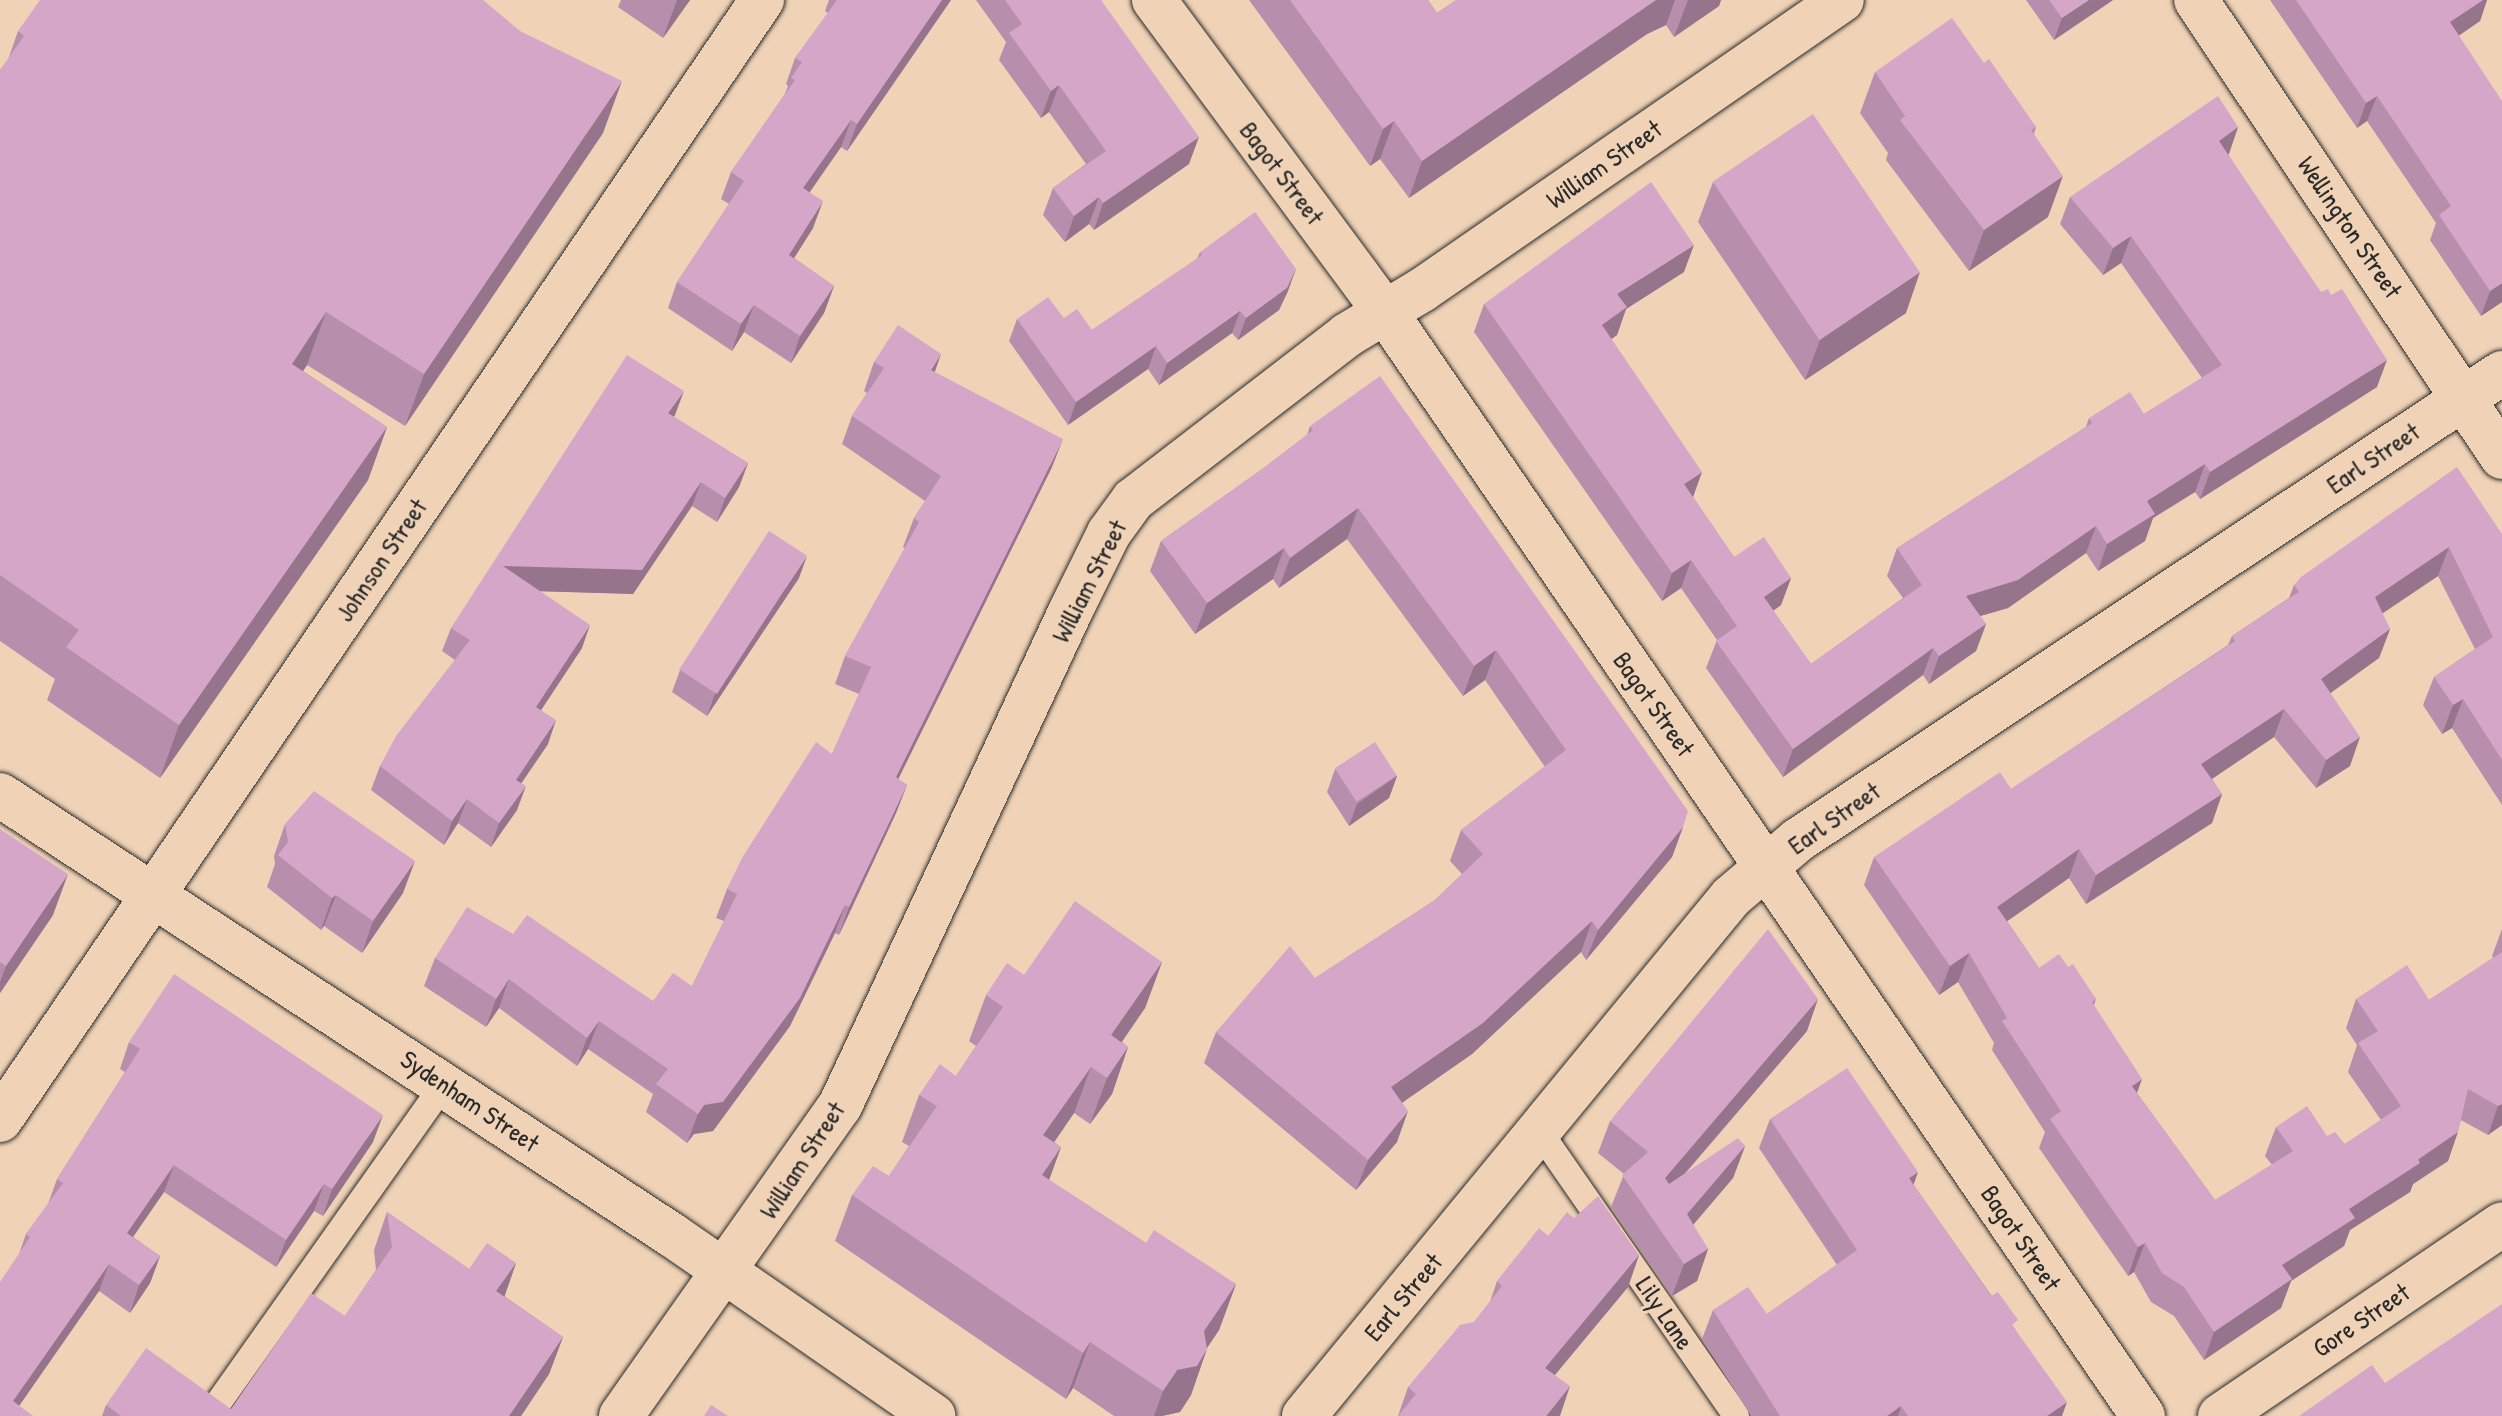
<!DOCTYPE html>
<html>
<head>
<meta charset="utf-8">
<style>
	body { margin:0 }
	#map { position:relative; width:2502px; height:1416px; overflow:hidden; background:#f0d3b7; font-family:"Patrick Hand",sans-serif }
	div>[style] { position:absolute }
	.roads { filter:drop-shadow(0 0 2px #2b2b2b) drop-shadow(0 0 2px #2b2b2b) }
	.lane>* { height:26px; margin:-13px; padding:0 13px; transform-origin:13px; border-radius:13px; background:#f0d3b7 }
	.street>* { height:44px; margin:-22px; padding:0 22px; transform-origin:22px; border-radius:22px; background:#f0d3b7 }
	.secondary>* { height:44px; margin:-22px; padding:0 22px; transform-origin:22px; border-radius:22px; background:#f0d3b7 }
	.primary>* { height:44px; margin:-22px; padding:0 22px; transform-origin:22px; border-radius:22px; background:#f0d3b7 }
	.wall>* { inset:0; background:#b78fac }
	.shaded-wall>* { inset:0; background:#95748c }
	.building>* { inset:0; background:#d5a6c8; transform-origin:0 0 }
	span { translate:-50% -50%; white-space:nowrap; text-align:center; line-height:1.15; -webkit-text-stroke:6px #f0d3b7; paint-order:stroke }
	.street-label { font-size:26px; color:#2b2b2b }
</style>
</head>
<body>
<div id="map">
	<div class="roads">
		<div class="lane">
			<div style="left:1539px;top:1131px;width:346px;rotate:55.3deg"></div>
			<div style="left:209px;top:1416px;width:407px;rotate:-54.7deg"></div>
		</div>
		<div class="street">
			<div style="left:2196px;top:0;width:550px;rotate:56.19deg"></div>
			<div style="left:0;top:795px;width:803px;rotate:33.22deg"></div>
			<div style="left:672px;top:1235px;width:318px;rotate:34.7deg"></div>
			<div style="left:621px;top:1416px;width:380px;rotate:-54.8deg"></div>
			<div style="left:840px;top:1106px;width:545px;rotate:-65.03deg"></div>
			<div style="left:1070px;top:612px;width:88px;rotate:-63.7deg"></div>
			<div style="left:1109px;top:533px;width:41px;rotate:-54deg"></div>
			<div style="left:1133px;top:500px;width:270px;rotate:-37.6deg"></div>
			<div style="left:1347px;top:335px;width:87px;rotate:-31deg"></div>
			<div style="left:1422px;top:290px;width:510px;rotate:-34.62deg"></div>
			<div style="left:1304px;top:1416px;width:672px;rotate:-50.55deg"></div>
			<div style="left:1731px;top:897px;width:88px;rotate:-40.4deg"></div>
			<div style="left:1798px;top:840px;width:845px;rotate:-33.56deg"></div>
			<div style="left:2220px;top:1416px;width:341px;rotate:-34.2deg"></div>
		</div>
		<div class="secondary">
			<div style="left:1154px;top:0;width:390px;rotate:53.5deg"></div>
			<div style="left:1386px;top:313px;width:1338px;rotate:55.54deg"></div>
		</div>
		<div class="primary">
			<div style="left:0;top:1120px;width:1355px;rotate:-55.77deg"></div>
		</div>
	</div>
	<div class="wall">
		<div style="clip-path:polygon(621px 0,690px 0,663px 38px,618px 7px)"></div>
		<div style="clip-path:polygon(829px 0,951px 0,847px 151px,841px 147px,809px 192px,813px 228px,794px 258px,834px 286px,824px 313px,791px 363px,744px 332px,732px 351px,668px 308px,677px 282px,729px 204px,721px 199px,731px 172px,785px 94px,788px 86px,786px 84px,795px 58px,828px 13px,825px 11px)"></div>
		<div style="clip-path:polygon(976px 0,1101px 0,1189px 164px,1094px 230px,1089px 224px,1065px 242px,1043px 215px,1053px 188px,1086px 164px,1049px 112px,1041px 118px,999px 60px,1006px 42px)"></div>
		<div style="clip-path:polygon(1249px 0,1428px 0,1437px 13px,1456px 0,1721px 0,1719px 6px,1674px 37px,1666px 25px,1647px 34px,1409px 198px,1380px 159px,1370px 166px)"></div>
		<div style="clip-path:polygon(2026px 0,2113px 0,2054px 40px)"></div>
		<div style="clip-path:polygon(2270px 0,2487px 0,2480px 21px,2459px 35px,2502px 302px,2481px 316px,2430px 240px,2436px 223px,2367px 121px,2357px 128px)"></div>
		<div style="clip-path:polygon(18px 31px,603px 133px,405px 426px,307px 365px,303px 371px,387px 427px,368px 480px,160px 778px,47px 700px,55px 679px,0 641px,0 70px,8px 60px)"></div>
		<div style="clip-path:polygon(1984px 63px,2036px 127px,2034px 134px,2048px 217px,1969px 271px,1886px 160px,1888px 153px,1860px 113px,1875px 72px)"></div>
		<div style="clip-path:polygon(2238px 127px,2228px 154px,2377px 387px,2200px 499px,2195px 492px,2153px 518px,2145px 541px,2098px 571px,2086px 553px,2008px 608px,1980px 616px,1986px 624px,1976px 651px,1929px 684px,1923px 675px,1783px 777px,1706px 668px,1717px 640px,1681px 588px,1662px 601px,1474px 332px,1484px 304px,1684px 272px,1626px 309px,1617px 335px,1611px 339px,1693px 497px,1734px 557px,1791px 578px,1781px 605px,1773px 611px,1811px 664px,1903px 598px,1887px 576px,1897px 548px,2086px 427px,2089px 418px,2144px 414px,2202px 378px,2121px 263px,2103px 275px,2060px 224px,2070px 197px)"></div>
		<div style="clip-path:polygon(1713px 182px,1906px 313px,1805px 380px,1698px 222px)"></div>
		<div style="clip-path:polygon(1200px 252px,1288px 291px,1279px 310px,1238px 340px,1232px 333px,1159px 385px,1148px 369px,1068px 425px,1009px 341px,1017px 319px,1064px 318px,1092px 330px,1197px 259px)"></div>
		<div style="clip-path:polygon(874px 362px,935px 373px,1052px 467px,898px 779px,907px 785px,896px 813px,839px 935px,835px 933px,790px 1026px,713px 1131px,694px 1134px,687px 1143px,646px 1112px,653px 1094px,588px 1049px,577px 1066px,499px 1008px,486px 1027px,424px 986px,435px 958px,513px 934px,653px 1001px,692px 986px,724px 921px,716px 918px,727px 889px,832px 754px,859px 694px,835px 684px,845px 656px,905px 548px,903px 547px,914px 518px,925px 501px,842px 444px,852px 416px,867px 393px,864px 391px)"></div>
		<div style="clip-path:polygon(675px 415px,674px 417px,748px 463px,739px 487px,717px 522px,692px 506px,633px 594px,540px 591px,582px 648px,541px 710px,548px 744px,521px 783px,517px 810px,491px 847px,458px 823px,444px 845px,371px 790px,380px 766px,455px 660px,442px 651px,451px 628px)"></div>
		<div style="clip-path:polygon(1310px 426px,1683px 827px,1672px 857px,1586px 960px,1581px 952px,1472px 1054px,1402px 1103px,1397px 1142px,1356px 1190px,1204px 1063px,1216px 1032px,1315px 978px,1435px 900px,1462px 874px,1450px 861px,1461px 830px,1545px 767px,1485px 680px,1463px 696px,1347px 539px,1279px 588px,1273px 579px,1195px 634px,1150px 571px,1161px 541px,1265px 467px,1307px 435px)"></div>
		<div style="clip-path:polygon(2502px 534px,2502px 805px,2452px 728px,2442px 734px,2423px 705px,2434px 677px,2475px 649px,2438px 576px,2382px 613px,2390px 629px,2379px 658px,2330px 693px,2350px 766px,2316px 788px,2274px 737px,2212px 779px,2222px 794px,2212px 823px,2086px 904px,2069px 878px,2007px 921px,2039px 968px,2068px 967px,2096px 999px,2094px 1006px,2137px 1093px,2215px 1200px,2272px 1165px,2265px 1156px,2276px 1127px,2327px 1136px,2345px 1144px,2381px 1120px,2348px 1072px,2357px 1045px,2346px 1028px,2356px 999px,2429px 1000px,2493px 958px,2492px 956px,2502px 929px,2502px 1125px,2488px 1135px,2461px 1120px,2448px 1161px,2413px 1184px,2410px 1192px,2350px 1230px,2344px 1246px,2291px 1281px,2281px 1308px,2204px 1360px,2174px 1316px,2151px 1302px,2134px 1272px,2128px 1276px,2039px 1148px,2045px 1132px,1992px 1050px,1994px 1043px,1958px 982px,1939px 995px,1864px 885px,1874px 857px,2011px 789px,2228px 645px,2232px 636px,2289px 598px,2294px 585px)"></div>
		<div style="clip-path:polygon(799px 578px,707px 716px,672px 692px,680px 670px)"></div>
		<div style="clip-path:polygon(1335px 769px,1397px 776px,1389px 798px,1349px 826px,1327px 792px)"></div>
		<div style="clip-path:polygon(285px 824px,403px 893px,362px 953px,324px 926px,321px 930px,267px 887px,275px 864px,274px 856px)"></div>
		<div style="clip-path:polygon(0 829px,53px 915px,0 993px)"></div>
		<div style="clip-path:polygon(1162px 962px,1145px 1008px,1122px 1042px,1128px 1047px,1112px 1094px,1090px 1124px,1074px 1113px,1054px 1142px,1061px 1147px,1049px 1180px,1146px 1243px,1236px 1284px,1219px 1330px,1207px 1348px,1191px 1395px,1180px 1412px,1162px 1416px,1114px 1416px,1073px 1388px,1066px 1399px,835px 1241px,852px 1195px,889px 1176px,909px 1146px,902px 1142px,919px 1095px,956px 1076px,976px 1046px,969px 1041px,986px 995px,1024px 975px)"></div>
		<div style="clip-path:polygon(1807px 1031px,1685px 1174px,1745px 1146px,1733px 1178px,1693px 1225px,1708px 1249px,1697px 1281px,1672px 1296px,1611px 1207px,1624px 1174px,1598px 1153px,1610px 1121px)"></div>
		<div style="clip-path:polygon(129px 1042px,373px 1142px,323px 1216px,314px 1211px,276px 1267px,164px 1192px,133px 1237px,160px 1256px,150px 1283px,130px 1313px,99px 1291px,19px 1406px,0 1416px,19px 1254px,26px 1234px,48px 1204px,57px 1179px,125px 1072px,120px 1069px)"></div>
		<div style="clip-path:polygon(1770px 1119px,1913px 1184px,2015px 1329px,2062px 1416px,1751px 1416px,1702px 1339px,1713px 1310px,1767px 1314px,1837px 1265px,1759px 1148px)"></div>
		<div style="clip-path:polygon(387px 1212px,469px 1269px,516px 1263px,504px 1296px,563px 1337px,549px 1374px,521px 1416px,102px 1416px,106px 1405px,231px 1409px,345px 1316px,376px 1270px,374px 1250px)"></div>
		<div style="clip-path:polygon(1574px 1218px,1639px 1255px,1628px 1287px,1555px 1375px,1398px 1416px,1408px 1387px,1474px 1322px,1490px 1302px,1497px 1281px,1548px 1236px)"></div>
	</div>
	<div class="shaded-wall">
		<div style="clip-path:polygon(677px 0,690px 0,663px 38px)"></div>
		<div style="clip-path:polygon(942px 0,951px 0,847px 151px,857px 124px)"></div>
		<div style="clip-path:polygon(1656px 0,1675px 0,1666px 25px,1647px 34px,1409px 198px,1422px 161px)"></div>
		<div style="clip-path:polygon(1688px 0,1721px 0,1719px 6px,1674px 37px)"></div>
		<div style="clip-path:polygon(2089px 0,2113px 0,2054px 40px,2062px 18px)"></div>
		<div style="clip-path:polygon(2483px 0,2487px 0,2480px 21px,2441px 48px,2450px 22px)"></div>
		<div style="clip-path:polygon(622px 81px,603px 133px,405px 426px,424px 374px)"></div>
		<div style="clip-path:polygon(1059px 85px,1049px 112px,1041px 118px,1051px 91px)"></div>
		<div style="clip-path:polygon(2377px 96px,2367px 121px,2357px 128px,2366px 103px)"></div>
		<div style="clip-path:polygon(851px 120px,841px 147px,794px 215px,803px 188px)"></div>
		<div style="clip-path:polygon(1394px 121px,1380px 159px,1370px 166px,1383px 129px)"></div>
		<div style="clip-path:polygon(2238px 127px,2229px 154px,2209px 168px,2219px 141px)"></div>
		<div style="clip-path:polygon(1199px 137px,1189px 164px,1094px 230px,1103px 203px)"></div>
		<div style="clip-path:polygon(2063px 176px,2048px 217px,1969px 271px,1984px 230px)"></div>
		<div style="clip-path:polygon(1099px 197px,1089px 224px,1065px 242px,1074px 216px)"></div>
		<div style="clip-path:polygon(823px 201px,813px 228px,779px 282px,789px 255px)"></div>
		<div style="clip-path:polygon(2131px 236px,2121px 263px,2103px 275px,2113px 248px)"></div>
		<div style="clip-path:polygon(1694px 245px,1684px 272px,1626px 309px,1617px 335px,1592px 353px,1602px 325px,1617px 294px)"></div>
		<div style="clip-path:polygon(1296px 269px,1288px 291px,1279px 310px,1238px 340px,1246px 318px)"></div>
		<div style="clip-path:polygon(1920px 272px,1906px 313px,1805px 380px,1820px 340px)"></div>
		<div style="clip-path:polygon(2502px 283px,2502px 302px,2481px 316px,2490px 291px)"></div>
		<div style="clip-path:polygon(834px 286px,824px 313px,791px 363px,800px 336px)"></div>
		<div style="clip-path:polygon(754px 305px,744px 332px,732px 351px,741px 324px)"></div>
		<div style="clip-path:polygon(1240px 311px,1232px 333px,1159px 385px,1167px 363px)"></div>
		<div style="clip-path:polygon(326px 312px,307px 365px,273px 417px,292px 364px)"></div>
		<div style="clip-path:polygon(1156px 346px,1148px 369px,1068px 425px,1076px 402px)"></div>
		<div style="clip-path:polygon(941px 354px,931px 383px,931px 370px)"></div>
		<div style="clip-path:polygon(2387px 360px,2377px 387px,2200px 499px,2210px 472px)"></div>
		<div style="clip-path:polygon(684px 391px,675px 415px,660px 437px,668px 413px)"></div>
		<div style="clip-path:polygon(387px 427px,368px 480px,160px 778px,179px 725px)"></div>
		<div style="clip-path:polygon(1063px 439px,1052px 467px,885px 806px,896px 777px)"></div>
		<div style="clip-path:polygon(748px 463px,739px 487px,717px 522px,725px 498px)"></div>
		<div style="clip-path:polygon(2205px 464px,2195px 492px,2153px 518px,2145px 541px,2098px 571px,2107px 544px,2147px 501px)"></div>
		<div style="clip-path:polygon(1702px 472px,1692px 500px,1684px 484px)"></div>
		<div style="clip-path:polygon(701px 482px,692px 506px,633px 594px,495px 590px,503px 566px)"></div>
		<div style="clip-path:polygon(1358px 508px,1347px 539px,1279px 588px,1290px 558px)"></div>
		<div style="clip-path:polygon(2096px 526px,2086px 553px,2008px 608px,1956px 623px,1966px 596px)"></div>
		<div style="clip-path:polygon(2449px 547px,2438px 576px,2364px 626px,2375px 597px)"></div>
		<div style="clip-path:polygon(1284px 548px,1273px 579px,1195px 634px,1207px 603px)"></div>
		<div style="clip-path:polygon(807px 556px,799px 578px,707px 716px,715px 694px)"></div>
		<div style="clip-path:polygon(1691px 560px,1681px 588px,1662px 601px,1672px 573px)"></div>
		<div style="clip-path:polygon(1791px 578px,1781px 605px,1754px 624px,1764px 597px)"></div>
		<div style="clip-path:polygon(1986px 624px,1976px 651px,1929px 684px,1939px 656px)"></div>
		<div style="clip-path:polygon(590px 625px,582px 648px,528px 730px,536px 707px)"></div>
		<div style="clip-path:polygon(2390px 629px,2379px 658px,2310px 708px,2321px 679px)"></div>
		<div style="clip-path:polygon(1933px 648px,1923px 675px,1783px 777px,1793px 749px)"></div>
		<div style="clip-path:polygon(1496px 650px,1485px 680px,1463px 696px,1474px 666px)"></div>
		<div style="clip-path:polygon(2463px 699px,2452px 728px,2442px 734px,2453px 705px)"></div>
		<div style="clip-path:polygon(2284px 709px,2274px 737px,2191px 793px,2201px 764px)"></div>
		<div style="clip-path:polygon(556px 720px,548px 744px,508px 803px,516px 780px)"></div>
		<div style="clip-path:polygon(2360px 737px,2350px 766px,2316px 788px,2326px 760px)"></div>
		<div style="clip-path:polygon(1397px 776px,1389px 798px,1349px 826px,1357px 804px)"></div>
		<div style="clip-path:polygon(907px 785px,896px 813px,839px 935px,849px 907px)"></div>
		<div style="clip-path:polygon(526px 786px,517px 810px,491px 847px,499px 823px)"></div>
		<div style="clip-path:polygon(2222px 794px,2212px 823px,2086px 904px,2096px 875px)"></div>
		<div style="clip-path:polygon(467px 799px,458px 823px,444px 845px,452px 821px)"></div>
		<div style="clip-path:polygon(1683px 827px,1672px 857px,1586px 960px,1598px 930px)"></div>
		<div style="clip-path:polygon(2079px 849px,2069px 878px,1986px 936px,1997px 907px)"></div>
		<div style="clip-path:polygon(415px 861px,403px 893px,362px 953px,373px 921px)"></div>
		<div style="clip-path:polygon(68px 874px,53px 915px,0 993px,0 982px,6px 966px)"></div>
		<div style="clip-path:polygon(336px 895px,324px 926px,321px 930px,332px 898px)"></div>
		<div style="clip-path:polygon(845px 905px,835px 933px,790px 1026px,713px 1131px,694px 1134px,687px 1143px,698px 1114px)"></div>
		<div style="clip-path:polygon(1592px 921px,1581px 952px,1472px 1054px,1380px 1118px,1391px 1087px)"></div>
		<div style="clip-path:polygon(1969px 953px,1958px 982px,1939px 995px,1950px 966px)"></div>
		<div style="clip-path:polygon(1162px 962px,1145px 1008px,1100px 1073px,1111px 1035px)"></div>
		<div style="clip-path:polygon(509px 979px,499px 1008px,486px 1027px,496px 999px)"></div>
		<div style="clip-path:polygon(1818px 999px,1807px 1031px,1653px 1210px,1665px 1178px)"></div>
		<div style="clip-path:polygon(599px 1021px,588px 1049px,577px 1066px,587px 1038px)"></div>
		<div style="clip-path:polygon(1128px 1047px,1112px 1094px,1090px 1124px,1107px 1078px)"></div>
		<div style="clip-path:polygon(1091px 1067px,1074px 1113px,1027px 1182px,1043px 1135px)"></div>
		<div style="clip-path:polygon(2142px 1079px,2132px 1107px,2132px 1086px)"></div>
		<div style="clip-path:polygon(2502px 1104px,2502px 1125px,2488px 1135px,2498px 1106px)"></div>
		<div style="clip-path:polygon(1408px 1111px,1397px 1142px,1356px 1190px,1368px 1160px)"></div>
		<div style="clip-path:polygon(383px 1115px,373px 1142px,323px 1216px,332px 1189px)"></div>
		<div style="clip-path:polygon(2458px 1132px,2448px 1161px,2413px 1184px,2410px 1192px,2350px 1230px,2344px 1246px,2291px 1281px,2281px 1308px,2204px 1360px,2214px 1332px,2282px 1265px,2349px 1209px)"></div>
		<div style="clip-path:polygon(1745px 1146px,1733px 1178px,1675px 1246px,1687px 1214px)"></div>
		<div style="clip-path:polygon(1061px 1147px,1044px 1194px,1042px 1175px)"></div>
		<div style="clip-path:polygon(174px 1165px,164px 1192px,117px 1260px,127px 1233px)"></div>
		<div style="clip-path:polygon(1918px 1172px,1908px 1201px,1909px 1178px)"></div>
		<div style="clip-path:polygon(324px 1184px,314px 1211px,276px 1267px,286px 1240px)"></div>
		<div style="clip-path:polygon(2145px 1243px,2134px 1272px,2128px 1276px,2138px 1247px)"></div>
		<div style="clip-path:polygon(1708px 1249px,1697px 1281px,1672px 1296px,1684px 1264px)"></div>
		<div style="clip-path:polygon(1639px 1255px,1628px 1287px,1534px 1400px,1545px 1368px)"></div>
		<div style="clip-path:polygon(160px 1256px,150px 1283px,130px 1313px,139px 1285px)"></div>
		<div style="clip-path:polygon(516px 1263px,503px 1301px,496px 1291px)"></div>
		<div style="clip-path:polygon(109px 1264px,99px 1291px,12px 1416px,13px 1401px)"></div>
		<div style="clip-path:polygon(1236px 1284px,1219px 1330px,1195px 1366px,1207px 1349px,1191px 1395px,1180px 1412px,1162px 1416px,1154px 1416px,1163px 1391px)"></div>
		<div style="clip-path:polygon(563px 1337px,549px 1374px,521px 1416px,509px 1416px)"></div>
		<div style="clip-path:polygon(1090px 1342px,1073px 1388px,1066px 1399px,1083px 1353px)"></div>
		<div style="clip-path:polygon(1570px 1386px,1560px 1416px,1546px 1416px)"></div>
		<div style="clip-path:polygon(2067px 1402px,2062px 1416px,2047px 1416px)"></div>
		<div style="clip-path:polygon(1901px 1406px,1898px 1416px,1887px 1416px)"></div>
	</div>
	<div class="building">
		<div style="clip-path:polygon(40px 0,483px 0,520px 31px,622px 81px,424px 374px,326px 312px,292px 364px,387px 427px,179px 725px,66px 647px,79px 630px,0 575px,0 70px,24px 36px,18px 31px)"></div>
		<div style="clip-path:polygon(837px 0,942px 0,857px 124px,851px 120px,803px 188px,823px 201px,789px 255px,834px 286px,800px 336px,754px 305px,741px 324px,677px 282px,744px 181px,731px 172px,795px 80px,791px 78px,802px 62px,795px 58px)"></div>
		<div style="clip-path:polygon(1005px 0,1101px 0,1199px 137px,1103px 203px,1099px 197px,1074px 216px,1053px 188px,1106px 151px,1059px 85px,1051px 91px,1009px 33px,1022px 24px)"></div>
		<div style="clip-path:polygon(1290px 0,1428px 0,1437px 13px,1456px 0,1656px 0,1422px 161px,1394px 121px,1383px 129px)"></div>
		<div style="clip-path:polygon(2049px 0,2089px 0,2062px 18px)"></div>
		<div style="clip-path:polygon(2296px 0,2483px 0,2450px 22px,2502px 101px,2502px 283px,2490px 291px,2439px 215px,2451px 206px,2377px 96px,2366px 103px)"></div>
		<div style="clip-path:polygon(1952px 18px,1984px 63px,1989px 59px,2036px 127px,2031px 130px,2063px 176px,1984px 230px,1900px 120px,1905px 116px,1875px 72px)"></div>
		<div style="clip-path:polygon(2218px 96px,2238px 127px,2219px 141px,2321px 292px,2328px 289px,2331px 295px,2342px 289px,2387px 360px,2210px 472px,2205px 464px,2147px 501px,2155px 514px,2107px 544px,2096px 526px,2018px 580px,1966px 596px,1986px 624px,1939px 656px,1933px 648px,1793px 749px,1716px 641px,1737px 626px,1691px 560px,1672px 573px,1484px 304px,1651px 182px,1694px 245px,1617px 294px,1627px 307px,1602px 325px,1702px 472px,1684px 484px,1734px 557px,1764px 537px,1791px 578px,1764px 597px,1811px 664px,1922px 585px,1897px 548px,2092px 423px,2089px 418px,2130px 392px,2144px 414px,2222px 365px,2131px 236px,2113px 248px,2070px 197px)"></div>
		<div style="left:1813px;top:114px;width:191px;height:121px;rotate:56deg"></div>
		<div style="clip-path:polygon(1255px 212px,1296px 269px,1287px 288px,1246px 318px,1240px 311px,1167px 363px,1156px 346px,1076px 402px,1017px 319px,1048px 297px,1064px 318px,1077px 309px,1092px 330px,1202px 255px,1200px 252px)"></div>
		<div style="clip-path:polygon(898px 325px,941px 354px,931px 370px,1063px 439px,896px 777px,907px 785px,849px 907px,845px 905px,800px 998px,723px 1102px,704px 1105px,698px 1114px,656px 1084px,668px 1069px,599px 1021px,587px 1038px,509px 979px,496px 999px,435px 958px,467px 907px,513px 934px,527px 915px,653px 1001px,673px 973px,692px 986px,737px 894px,727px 889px,742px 858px,816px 742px,832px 754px,871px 667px,845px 656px,919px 522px,914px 518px,941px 476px,852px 416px,884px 368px,874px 362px)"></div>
		<div style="clip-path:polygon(627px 355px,684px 391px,668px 413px,748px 463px,725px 498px,701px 482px,642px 570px,503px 566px,590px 625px,536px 707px,556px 720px,516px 780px,526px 786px,499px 823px,467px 799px,452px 821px,380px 766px,396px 736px,470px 640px,451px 628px)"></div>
		<div style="clip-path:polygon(1380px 376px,1688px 811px,1683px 827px,1598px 930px,1592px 921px,1483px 1023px,1391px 1087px,1408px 1111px,1368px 1160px,1216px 1032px,1290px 946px,1315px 978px,1435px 900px,1483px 854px,1461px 830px,1566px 750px,1496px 650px,1474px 666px,1358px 508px,1290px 558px,1284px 548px,1207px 603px,1161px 541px,1265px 467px,1313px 430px,1310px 426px)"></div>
		<div style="clip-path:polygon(2457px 467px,2502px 534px,2502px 760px,2463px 699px,2453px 705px,2434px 677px,2493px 637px,2449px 547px,2375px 597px,2390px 629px,2321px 679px,2360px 737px,2326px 760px,2284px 709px,2201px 764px,2222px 794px,2096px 875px,2079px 849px,1997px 907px,2039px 968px,2059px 954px,2068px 967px,2073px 964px,2096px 999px,2092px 1002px,2142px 1079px,2132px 1086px,2215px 1200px,2293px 1151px,2276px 1127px,2307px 1106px,2327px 1136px,2335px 1132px,2345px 1144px,2401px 1106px,2358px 1043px,2378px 1031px,2356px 999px,2407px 965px,2429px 1000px,2502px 952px,2502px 1104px,2498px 1106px,2468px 1089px,2458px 1132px,2418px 1159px,2420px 1163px,2349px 1209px,2355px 1218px,2282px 1265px,2292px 1279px,2214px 1332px,2184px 1287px,2162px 1273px,2145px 1243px,2138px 1247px,2050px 1119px,2061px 1111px,2002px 1021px,2007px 1018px,1969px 953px,1950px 966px,1874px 857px,2000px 772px,2011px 789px,2235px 641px,2232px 636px,2299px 592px,2294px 585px,2301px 577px)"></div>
		<div style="left:769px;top:531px;width:45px;height:165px;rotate:33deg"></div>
		<div style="left:1375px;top:742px;width:40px;height:48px;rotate:57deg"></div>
		<div style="clip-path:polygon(314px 791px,415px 861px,373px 921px,336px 895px,332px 898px,278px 855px,288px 842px,285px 824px)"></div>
		<div style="clip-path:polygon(0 829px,68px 874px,6px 966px,0 962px)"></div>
		<div style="clip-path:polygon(1075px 901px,1162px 962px,1111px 1035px,1128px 1047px,1107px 1078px,1091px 1067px,1043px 1135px,1061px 1147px,1042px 1175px,1146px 1243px,1154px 1230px,1236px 1284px,1204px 1331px,1207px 1349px,1197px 1366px,1177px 1370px,1163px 1391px,1090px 1342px,1083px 1353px,852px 1195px,873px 1166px,889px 1176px,937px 1106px,919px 1095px,940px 1064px,956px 1076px,1003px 1007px,986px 995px,1007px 963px,1024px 975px)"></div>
		<div style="clip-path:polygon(1768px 929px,1818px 999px,1665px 1178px,1669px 1184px,1738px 1138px,1745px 1146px,1687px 1214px,1708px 1249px,1684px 1264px,1622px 1175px,1648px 1152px,1610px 1121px)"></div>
		<div style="clip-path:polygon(174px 974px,383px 1115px,332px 1189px,324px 1184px,286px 1240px,174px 1165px,127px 1233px,160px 1256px,139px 1285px,109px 1264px,13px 1401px,33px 1416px,0 1416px,0 1282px,30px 1237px,26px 1234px,63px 1183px,57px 1179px,140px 1049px,129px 1042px)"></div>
		<div style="clip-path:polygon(1847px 1068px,1918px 1172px,1909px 1178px,1991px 1296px,1998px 1292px,2018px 1320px,2012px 1325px,2067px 1402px,2047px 1416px,1908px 1416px,1901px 1406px,1887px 1416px,1780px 1416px,1713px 1310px,1748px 1287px,1767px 1314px,1857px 1250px,1770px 1119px)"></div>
		<div style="clip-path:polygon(1598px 1196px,1639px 1255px,1545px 1368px,1570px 1386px,1546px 1416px,1398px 1416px,1416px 1394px,1408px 1387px,1460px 1325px,1474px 1322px,1502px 1286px,1497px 1281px,1539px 1228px,1548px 1236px,1567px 1212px,1574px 1218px)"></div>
		<div style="clip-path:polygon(387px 1212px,469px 1269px,487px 1243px,516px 1263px,496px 1291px,563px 1337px,509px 1416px,121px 1416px,106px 1405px,146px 1348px,231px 1409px,311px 1293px,345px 1316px,392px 1247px)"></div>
		<div style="clip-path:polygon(2502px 1304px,2502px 1416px,2299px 1416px,2372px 1365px,2385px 1383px)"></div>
		<div style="clip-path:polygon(711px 1405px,728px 1416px,704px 1416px)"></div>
	</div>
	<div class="street-label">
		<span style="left:1604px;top:164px;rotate:-35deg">William Street</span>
		<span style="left:1282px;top:173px;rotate:53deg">Bagot Street</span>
		<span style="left:2350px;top:227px;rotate:56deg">Wellington Street</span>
		<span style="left:2373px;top:458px;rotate:-34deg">Earl Street</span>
		<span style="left:381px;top:560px;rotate:-56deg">Johnson Street</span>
		<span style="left:1089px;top:581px;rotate:-63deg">William Street</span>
		<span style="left:1654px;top:704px;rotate:55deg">Bagot Street</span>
		<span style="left:1834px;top:818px;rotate:-35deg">Earl Street</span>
		<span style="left:470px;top:1101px;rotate:34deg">Sydenham Street</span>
		<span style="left:802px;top:1160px;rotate:-57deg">William Street</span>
		<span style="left:2021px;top:1238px;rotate:56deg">Bagot Street</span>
		<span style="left:1403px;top:1297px;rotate:-50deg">Earl Street</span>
		<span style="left:1665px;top:1313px;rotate:56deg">Lily Lane</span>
		<span style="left:2361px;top:1320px;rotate:-34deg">Gore Street</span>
	</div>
</div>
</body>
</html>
